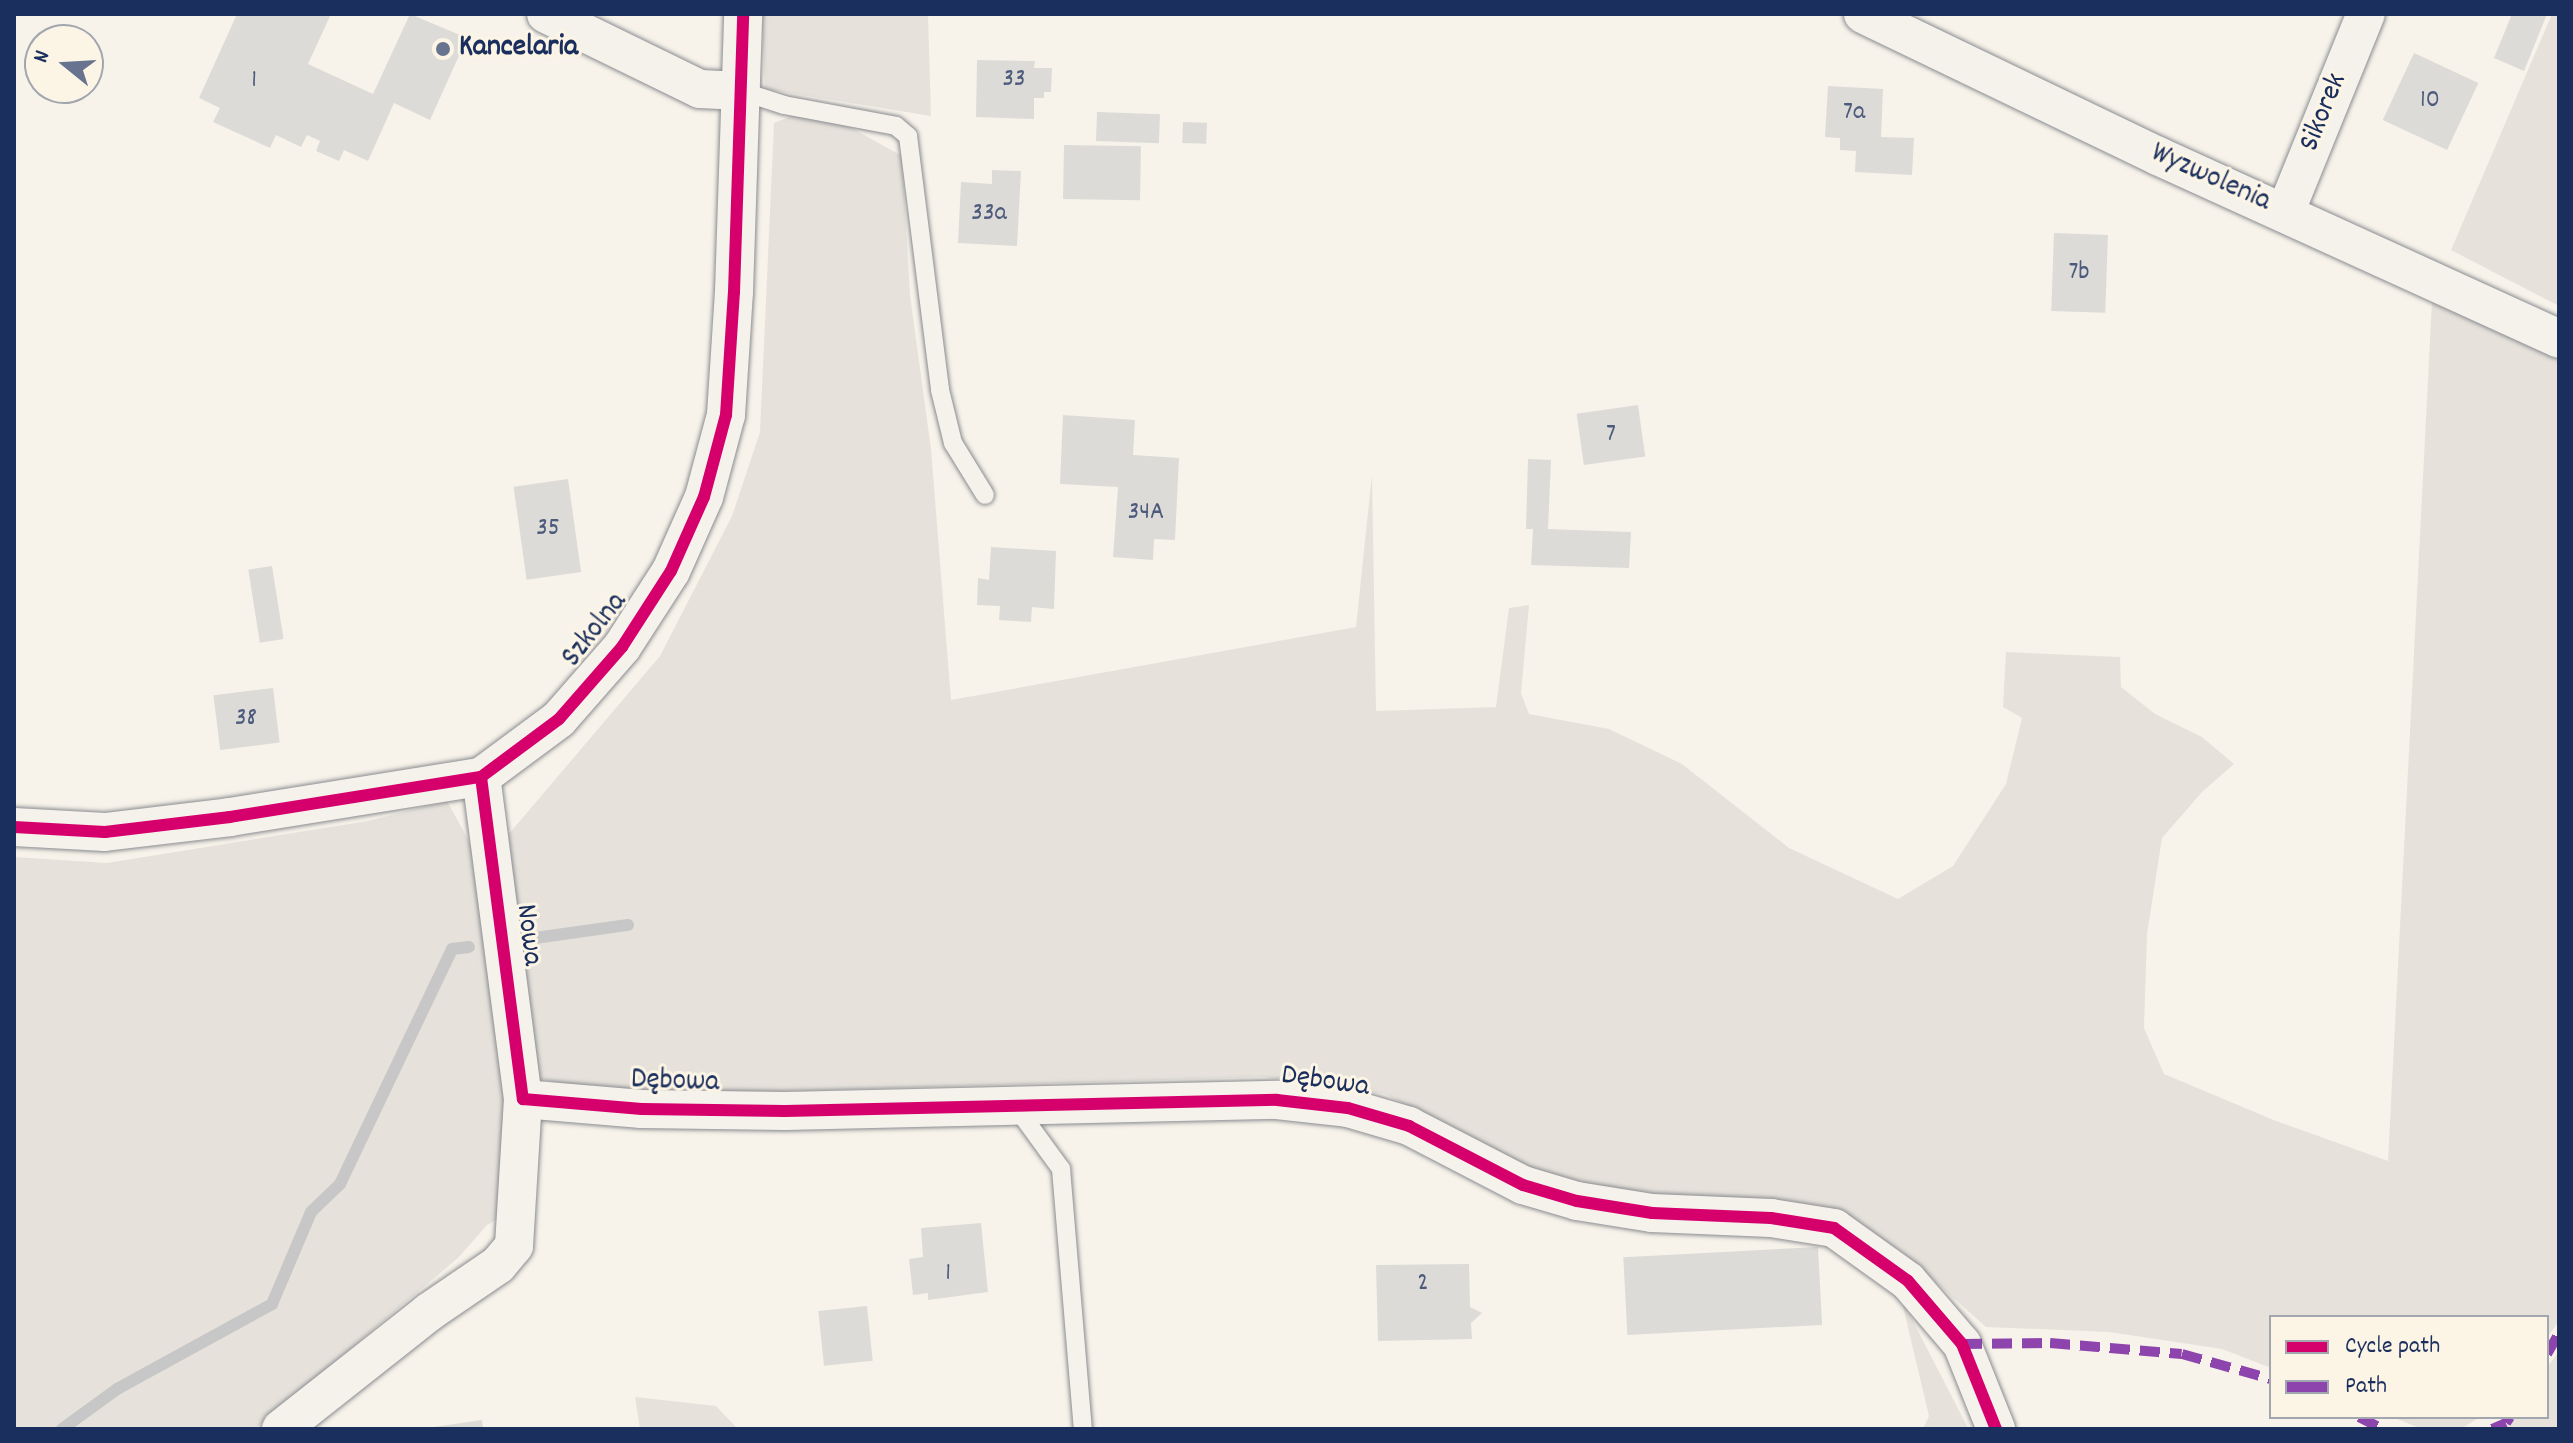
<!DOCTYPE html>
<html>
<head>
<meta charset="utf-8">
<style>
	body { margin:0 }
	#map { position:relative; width:2573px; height:1443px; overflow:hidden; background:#f7f3ea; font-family:Dekko,sans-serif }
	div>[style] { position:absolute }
	.green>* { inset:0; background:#e6e2db }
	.stream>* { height:12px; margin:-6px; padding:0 6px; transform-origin:6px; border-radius:6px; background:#c7c7c7 }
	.building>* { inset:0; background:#dddbd7; transform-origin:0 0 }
	.roads { filter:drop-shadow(0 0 2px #8a8c91) drop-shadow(0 0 2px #8a8c91) }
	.lane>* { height:18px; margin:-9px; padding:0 9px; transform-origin:9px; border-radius:9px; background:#f5f2ec }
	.street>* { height:38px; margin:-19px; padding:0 19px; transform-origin:19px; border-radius:19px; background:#f5f2ec }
	.quiet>* { height:10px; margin-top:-5px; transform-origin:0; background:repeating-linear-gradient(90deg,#8e44ad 0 20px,transparent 0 30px) }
	.cycleway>* { height:12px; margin:-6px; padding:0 6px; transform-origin:6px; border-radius:6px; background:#d6006c }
	.dots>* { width:22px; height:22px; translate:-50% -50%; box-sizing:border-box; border:4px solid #fcf5e5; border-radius:50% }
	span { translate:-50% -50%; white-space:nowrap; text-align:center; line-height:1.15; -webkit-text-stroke:6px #fcf5e5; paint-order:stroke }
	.number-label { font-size:26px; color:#4c5a7c }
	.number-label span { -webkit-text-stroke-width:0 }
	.poi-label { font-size:30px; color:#1b2f5e; font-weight:700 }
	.left { translate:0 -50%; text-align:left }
	.street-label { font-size:30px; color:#1b2f5e }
	.frame { position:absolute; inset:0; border:16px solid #1b2f5e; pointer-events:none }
	.legend { position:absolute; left:2269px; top:1315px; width:280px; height:104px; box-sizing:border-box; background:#fcf5e5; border:2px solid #a2a6af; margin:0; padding:10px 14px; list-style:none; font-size:24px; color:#1b2f5e }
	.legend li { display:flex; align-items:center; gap:16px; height:40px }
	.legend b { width:40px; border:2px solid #a2a6af }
	.north { position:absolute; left:24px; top:24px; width:80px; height:80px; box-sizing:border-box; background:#fcf5e5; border:2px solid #a2a6af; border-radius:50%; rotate:288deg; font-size:22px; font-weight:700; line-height:32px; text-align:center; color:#1b2f5e }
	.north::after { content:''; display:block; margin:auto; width:28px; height:36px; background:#68748f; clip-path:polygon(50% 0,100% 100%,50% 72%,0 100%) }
</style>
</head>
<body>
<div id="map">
	<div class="green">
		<div style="clip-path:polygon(762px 14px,928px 14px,931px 116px,765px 89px)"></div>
		<div style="clip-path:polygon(2552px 14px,2559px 14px,2559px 306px,2451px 250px)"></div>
		<div style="clip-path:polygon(792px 116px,839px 121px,902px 156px,910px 295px,931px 449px,951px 700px,1356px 627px,1372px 474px,1376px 711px,1496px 707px,1509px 608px,1529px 605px,1521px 693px,1529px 714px,1609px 729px,1682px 764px,1789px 848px,1898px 899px,1953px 866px,2006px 784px,2022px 718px,2003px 707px,2006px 652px,2120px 657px,2121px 687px,2155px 714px,2202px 737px,2234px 764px,2202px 792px,2162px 838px,2147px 934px,2144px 1028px,2164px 1074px,2276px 1121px,2388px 1161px,2432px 301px,2559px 358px,2559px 1321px,2547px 1338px,2547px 1317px,2271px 1317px,2271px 1368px,2222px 1349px,2109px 1332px,1986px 1327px,1902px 1252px,1843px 1216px,1646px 1200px,1539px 1175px,1385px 1094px,1264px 1077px,620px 1096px,537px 1078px,517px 948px,508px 835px,660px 656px,732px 516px,760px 432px,774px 123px)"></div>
		<div style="clip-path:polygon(447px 801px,474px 850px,509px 1109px,497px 1219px,487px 1225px,458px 1258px,255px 1429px,14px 1429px,14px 857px,107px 863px,368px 821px)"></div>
		<div style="clip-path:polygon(1901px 1298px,1967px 1426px,1967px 1429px,1923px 1429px,1929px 1416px)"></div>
		<div style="clip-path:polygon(2559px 1352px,2559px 1429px,2496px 1429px,2506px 1417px,2547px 1417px,2547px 1367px)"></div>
		<div style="clip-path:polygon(635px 1397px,716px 1406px,738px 1429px,640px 1429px)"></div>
		<div style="clip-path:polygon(2392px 1417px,2480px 1417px,2464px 1427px,2417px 1427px)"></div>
	</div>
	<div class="stream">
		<div style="left:535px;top:938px;width:94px;rotate:-8deg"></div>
		<div style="left:62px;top:1429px;width:68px;rotate:-36deg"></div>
		<div style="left:117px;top:1389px;width:177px;rotate:-28.7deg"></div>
		<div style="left:272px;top:1304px;width:100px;rotate:-67deg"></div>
		<div style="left:311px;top:1212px;width:40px;rotate:-44deg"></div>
		<div style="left:340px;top:1184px;width:260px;rotate:-64.5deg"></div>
		<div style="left:452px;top:949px;width:17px;rotate:-7deg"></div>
	</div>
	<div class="building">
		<div style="clip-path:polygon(237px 14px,331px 14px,308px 64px,373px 94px,410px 14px,467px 38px,430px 120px,394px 103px,368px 161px,344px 150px,339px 161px,316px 151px,320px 141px,307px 135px,301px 147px,276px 135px,270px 148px,213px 122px,220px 108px,199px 98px)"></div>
		<div style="clip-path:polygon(2512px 14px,2547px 14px,2524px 71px,2494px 58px)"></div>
		<div style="left:2414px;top:53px;width:71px;height:74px;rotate:25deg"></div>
		<div style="clip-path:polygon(977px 60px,1035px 61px,1034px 68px,1052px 68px,1051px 92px,1044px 92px,1044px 98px,1034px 98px,1034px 119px,976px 117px)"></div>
		<div style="clip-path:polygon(1828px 86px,1883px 89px,1881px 137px,1914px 138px,1912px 175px,1855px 172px,1856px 151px,1840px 150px,1840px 138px,1825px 137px)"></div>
		<div style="left:1097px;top:112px;width:63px;height:29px;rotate:2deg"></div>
		<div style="left:1183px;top:122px;width:24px;height:21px;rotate:2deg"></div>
		<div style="left:1064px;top:145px;width:77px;height:54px;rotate:1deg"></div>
		<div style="clip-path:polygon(992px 170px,1021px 171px,1017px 246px,958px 243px,961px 182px,992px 184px)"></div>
		<div style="left:2054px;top:233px;width:54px;height:78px;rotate:2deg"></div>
		<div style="left:1638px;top:405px;width:52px;height:62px;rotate:82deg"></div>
		<div style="clip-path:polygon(1063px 415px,1135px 420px,1133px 455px,1179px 458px,1175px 540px,1154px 539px,1153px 560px,1113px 557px,1118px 487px,1060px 484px)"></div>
		<div style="clip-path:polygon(1528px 459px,1551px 460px,1548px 529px,1631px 532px,1629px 568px,1531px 565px,1533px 529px,1526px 529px)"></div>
		<div style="left:568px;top:479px;width:94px;height:55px;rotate:82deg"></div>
		<div style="clip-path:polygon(991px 547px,1056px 551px,1054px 609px,1032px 607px,1031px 622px,999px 620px,1000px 606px,977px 605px,978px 578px,989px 580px)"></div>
		<div style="left:272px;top:566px;width:74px;height:24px;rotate:81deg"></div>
		<div style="left:273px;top:688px;width:55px;height:60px;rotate:83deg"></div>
		<div style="clip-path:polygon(981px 1223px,988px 1292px,928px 1300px,928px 1293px,913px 1295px,909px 1259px,923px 1257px,921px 1228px)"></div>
		<div style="left:1818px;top:1247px;width:78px;height:195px;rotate:87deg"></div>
		<div style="clip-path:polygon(1469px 1264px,1470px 1307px,1482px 1313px,1471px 1323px,1472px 1339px,1378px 1341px,1376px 1265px)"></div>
		<div style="left:867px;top:1306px;width:55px;height:49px;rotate:84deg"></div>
		<div style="clip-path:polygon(482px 1420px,483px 1429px,434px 1429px,434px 1427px)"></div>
	</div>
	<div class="roads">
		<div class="lane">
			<div style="left:741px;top:91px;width:45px;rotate:18deg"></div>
			<div style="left:784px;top:105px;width:114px;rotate:10.6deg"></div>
			<div style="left:896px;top:126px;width:16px;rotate:40deg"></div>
			<div style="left:908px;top:136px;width:256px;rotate:82.8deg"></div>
			<div style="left:940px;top:390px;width:55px;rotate:76.2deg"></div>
			<div style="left:953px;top:443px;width:61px;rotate:58.4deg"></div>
			<div style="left:1016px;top:1107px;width:77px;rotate:54deg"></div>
			<div style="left:1061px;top:1169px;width:261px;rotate:85.2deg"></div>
		</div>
		<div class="street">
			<div style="left:546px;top:14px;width:171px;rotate:26deg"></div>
			<div style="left:700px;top:89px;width:41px;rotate:2.8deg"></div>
			<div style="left:1863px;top:14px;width:327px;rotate:25.7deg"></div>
			<div style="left:2158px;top:156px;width:441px;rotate:24.5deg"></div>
			<div style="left:2285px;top:213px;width:215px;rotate:-67.9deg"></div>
			<div style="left:14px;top:827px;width:91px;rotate:3.1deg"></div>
			<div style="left:105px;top:832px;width:126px;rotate:-6.8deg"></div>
			<div style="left:230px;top:817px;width:254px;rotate:-9.1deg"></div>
			<div style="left:481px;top:777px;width:97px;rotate:-36.6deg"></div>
			<div style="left:559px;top:719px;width:96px;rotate:-48.8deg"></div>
			<div style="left:622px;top:647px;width:90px;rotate:-57.2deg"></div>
			<div style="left:671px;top:571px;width:81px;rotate:-66deg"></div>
			<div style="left:704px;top:497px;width:85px;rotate:-75deg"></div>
			<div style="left:726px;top:415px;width:123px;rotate:-86.3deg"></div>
			<div style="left:734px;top:292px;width:278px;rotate:-88.1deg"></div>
			<div style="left:523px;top:1099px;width:119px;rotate:4.8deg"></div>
			<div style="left:642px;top:1109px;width:143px;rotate:0.8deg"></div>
			<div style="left:785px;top:1111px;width:492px;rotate:-1.3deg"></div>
			<div style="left:1277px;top:1100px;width:71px;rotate:6.4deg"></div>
			<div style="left:1348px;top:1108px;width:64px;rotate:16.4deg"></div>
			<div style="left:1409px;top:1126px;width:128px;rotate:27.4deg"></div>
			<div style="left:1523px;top:1185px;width:56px;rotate:16.5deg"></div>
			<div style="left:1577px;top:1201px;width:76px;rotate:9.1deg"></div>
			<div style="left:1652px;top:1213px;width:119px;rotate:2.4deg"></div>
			<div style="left:1771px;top:1218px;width:64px;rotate:9deg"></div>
			<div style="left:1834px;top:1228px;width:91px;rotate:35.6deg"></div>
			<div style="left:1908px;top:1281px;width:83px;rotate:49.4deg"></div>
			<div style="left:1962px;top:1344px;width:92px;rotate:68.2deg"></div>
			<div style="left:281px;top:1429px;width:189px;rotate:-38.3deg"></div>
			<div style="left:429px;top:1312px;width:83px;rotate:-34.3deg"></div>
			<div style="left:498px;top:1265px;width:25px;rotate:-50deg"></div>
			<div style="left:514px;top:1246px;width:147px;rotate:-86.5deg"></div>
			<div style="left:523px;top:1099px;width:325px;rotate:-97.4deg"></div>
		</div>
	</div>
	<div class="quiet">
		<div style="left:1962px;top:1344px;width:88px;rotate:-0.7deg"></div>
		<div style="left:2050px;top:1343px;width:132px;rotate:4.8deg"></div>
		<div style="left:2182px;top:1354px;width:92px;rotate:15.7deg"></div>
		<div style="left:2547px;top:1354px;width:24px;rotate:-60deg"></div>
		<div style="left:2359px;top:1417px;width:27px;rotate:27deg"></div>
		<div style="left:2492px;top:1429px;width:15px;rotate:-23deg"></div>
		<div style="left:2506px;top:1423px;width:7px;rotate:-56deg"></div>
	</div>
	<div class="cycleway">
		<div style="left:481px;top:777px;width:325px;rotate:82.6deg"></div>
		<div style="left:523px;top:1099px;width:119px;rotate:4.8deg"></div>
		<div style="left:642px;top:1109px;width:143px;rotate:0.8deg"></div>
		<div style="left:785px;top:1111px;width:492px;rotate:-1.3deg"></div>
		<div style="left:1277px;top:1100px;width:71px;rotate:6.4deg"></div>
		<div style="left:1348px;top:1108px;width:64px;rotate:16.4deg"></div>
		<div style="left:1409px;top:1126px;width:128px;rotate:27.4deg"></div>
		<div style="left:1523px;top:1185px;width:56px;rotate:16.5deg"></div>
		<div style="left:1577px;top:1201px;width:76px;rotate:9.1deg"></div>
		<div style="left:1652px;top:1213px;width:119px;rotate:2.4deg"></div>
		<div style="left:1771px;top:1218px;width:64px;rotate:9deg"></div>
		<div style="left:1834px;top:1228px;width:91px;rotate:35.6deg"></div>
		<div style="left:1908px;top:1281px;width:83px;rotate:49.4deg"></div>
		<div style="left:1962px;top:1344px;width:92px;rotate:68.2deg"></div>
		<div style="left:14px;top:827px;width:91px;rotate:3.1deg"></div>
		<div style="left:105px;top:832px;width:126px;rotate:-6.8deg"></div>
		<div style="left:230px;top:817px;width:254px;rotate:-9.1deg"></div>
		<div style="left:481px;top:777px;width:97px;rotate:-36.6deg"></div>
		<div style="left:559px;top:719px;width:96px;rotate:-48.8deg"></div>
		<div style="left:622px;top:647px;width:90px;rotate:-57.2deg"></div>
		<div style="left:671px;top:571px;width:81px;rotate:-66deg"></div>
		<div style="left:704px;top:497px;width:85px;rotate:-75deg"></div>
		<div style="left:726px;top:415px;width:123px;rotate:-86.3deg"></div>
		<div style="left:734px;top:292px;width:278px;rotate:-88.1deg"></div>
	</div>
	<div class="dots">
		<div style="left:443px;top:49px;background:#68748f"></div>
	</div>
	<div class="number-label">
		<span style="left:1014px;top:80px">33</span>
		<span style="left:254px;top:81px">1</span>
		<span style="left:2430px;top:101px">10</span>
		<span style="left:1854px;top:113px">7a</span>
		<span style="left:989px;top:214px">33a</span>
		<span style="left:2079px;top:273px">7b</span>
		<span style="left:1611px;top:435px">7</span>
		<span style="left:1146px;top:513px">34A</span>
		<span style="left:548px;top:529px">35</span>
		<span style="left:246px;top:719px">38</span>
		<span style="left:948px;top:1274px">1</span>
		<span style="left:1423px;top:1284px">2</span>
	</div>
	<div class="poi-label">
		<span class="left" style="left:459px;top:49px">Kancelaria</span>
	</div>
	<div class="street-label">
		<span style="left:2325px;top:113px;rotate:-68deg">Sikorek</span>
		<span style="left:2210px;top:179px;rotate:24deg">Wyzwolenia</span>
		<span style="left:596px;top:631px;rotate:-52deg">Szkolna</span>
		<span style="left:527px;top:935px;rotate:83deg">Nowa</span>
		<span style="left:675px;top:1083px;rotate:2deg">Dębowa</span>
		<span style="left:1325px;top:1083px;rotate:8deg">Dębowa</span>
	</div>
	<div class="frame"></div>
	<ul class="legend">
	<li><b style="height:10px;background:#d6006c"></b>Cycle path</li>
	<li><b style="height:10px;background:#8e44ad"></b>Path</li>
	</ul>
	<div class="north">N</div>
</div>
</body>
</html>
